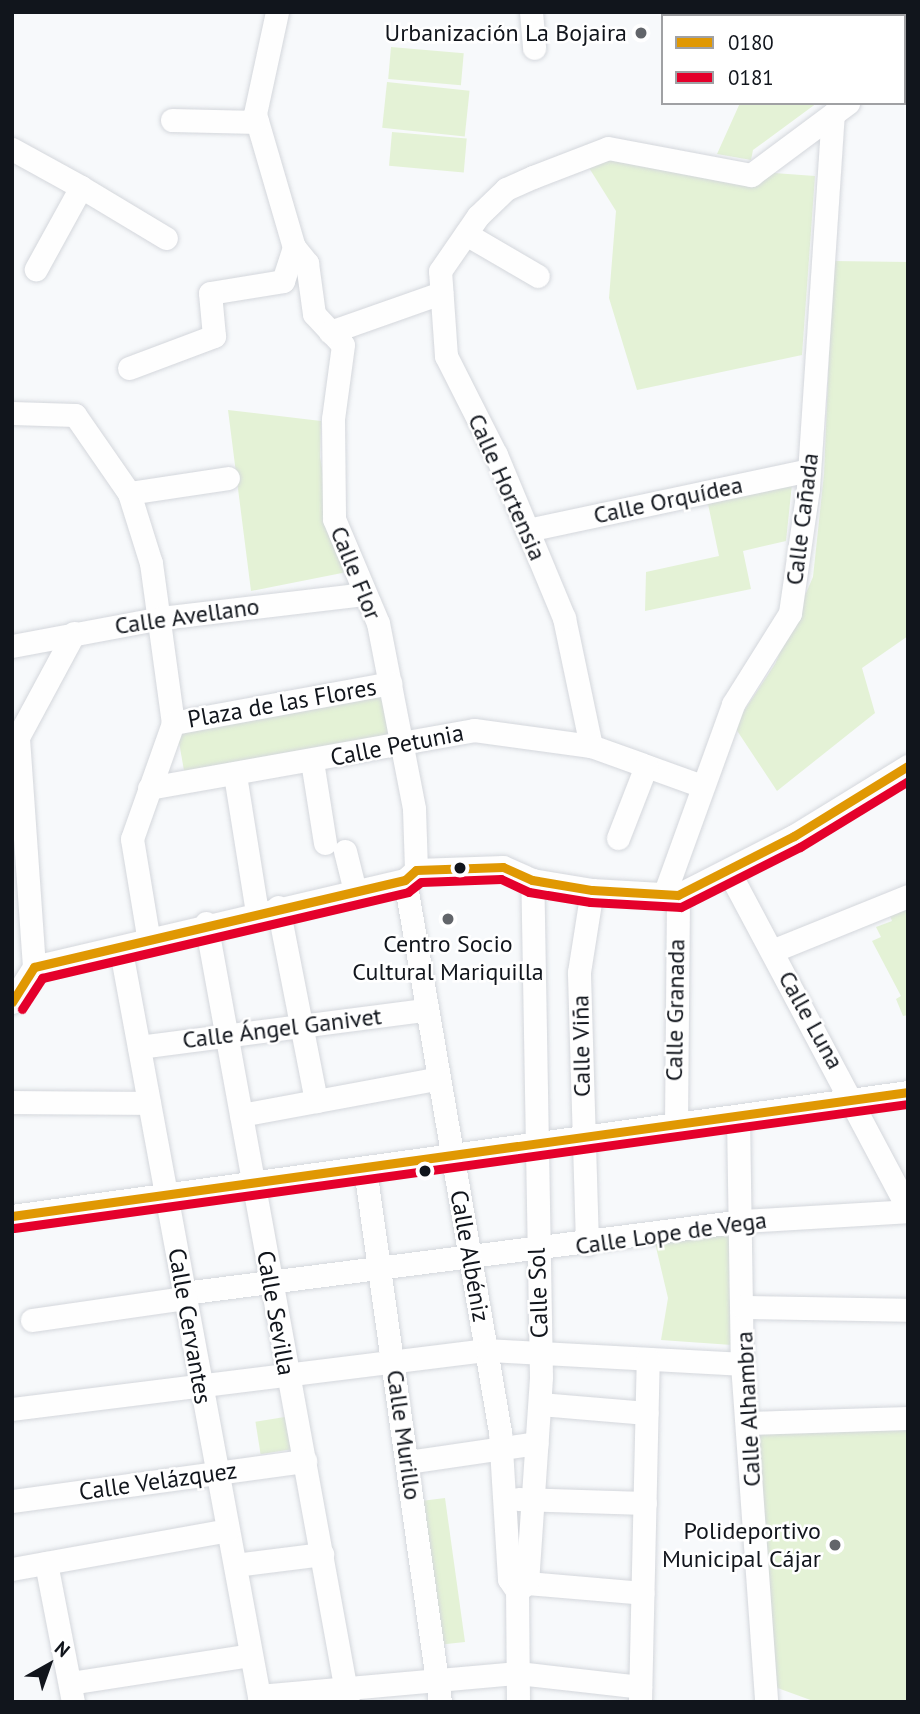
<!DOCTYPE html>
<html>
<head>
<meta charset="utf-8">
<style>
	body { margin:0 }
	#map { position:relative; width:920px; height:1714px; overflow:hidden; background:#f7f9fb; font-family:"PT Sans",sans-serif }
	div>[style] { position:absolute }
	.green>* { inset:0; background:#e4f2d6; transform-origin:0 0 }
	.roads { filter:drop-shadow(0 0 2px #d4d7dc) drop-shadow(0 0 2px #d4d7dc) }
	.minor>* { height:23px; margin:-11.5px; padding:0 11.5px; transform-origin:11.5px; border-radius:11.5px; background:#fefefe }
	.bus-1>* { height:9px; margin:-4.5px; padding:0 4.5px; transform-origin:4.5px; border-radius:4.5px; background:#e09803 }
	.bus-2>* { height:9px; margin:-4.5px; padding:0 4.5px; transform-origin:4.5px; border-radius:4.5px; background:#e4002b }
	.dots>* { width:19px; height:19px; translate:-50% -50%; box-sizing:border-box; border:4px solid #fff; border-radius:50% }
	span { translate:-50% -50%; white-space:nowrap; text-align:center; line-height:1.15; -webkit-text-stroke:5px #fff; paint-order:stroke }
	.poi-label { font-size:24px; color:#11151c }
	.right { translate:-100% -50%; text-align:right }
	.street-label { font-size:24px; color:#11151c }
	.frame { position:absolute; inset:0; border:14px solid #11151c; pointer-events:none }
	.legend { position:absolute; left:661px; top:14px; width:245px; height:91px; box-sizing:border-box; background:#fff; border:2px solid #a0a1a4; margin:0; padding:9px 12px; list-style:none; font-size:21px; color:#11151c }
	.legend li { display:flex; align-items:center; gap:14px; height:35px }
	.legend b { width:35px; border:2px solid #a0a1a4 }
	.north { position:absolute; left:14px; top:1630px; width:70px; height:70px; -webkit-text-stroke:5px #fff; paint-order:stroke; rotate:40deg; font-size:19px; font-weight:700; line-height:28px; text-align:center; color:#11151c }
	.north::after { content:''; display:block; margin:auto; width:24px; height:32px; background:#11151c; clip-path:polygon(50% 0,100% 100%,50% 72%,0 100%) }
</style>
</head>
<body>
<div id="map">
	<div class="green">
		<div style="left:391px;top:47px;width:73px;height:32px;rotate:5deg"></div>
		<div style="left:387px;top:82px;width:83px;height:46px;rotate:6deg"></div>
		<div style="clip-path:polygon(740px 103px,817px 103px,753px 150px,751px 160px,717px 154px)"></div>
		<div style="left:392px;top:132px;width:75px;height:34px;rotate:5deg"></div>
		<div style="clip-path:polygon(613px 155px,749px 186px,774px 173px,815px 176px,802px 355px,637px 390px,609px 298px,616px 211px,586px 163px)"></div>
		<div style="clip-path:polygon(833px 261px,908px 262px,908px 636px,862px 668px,875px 713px,777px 791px,734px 726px,775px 664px,813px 577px,824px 474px)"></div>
		<div style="clip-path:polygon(228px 410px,321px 421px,320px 457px,337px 551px,347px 572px,251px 591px)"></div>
		<div style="clip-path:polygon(792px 484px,786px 541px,743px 551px,751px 589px,645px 611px,646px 572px,719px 556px,708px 504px)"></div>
		<div style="left:388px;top:695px;width:42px;height:214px;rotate:80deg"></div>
		<div style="clip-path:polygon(908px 899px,908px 1015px,903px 1016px,896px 999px,901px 996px,872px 941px,881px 937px,876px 927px,892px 921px,887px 908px)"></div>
		<div style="clip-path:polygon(731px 1228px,732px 1345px,661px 1340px,668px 1298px,655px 1243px)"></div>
		<div style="left:291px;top:1416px;width:33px;height:36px;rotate:81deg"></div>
		<div style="clip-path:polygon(908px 1430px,908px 1702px,816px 1702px,772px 1686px,756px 1438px,760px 1432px)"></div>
		<div style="clip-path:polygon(445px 1498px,465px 1642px,437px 1645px,421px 1501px)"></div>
	</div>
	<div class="roads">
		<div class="minor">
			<div style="left:277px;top:12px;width:104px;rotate:102.2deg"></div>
			<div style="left:255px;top:114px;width:139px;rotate:73.7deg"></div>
			<div style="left:294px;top:247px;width:21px;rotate:51deg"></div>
			<div style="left:307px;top:263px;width:51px;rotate:82.2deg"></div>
			<div style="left:314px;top:314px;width:42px;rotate:46.9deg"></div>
			<div style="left:343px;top:345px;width:75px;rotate:97.7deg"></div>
			<div style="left:333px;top:419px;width:100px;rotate:89.4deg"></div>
			<div style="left:334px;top:519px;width:113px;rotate:67.1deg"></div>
			<div style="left:378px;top:623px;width:189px;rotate:79deg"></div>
			<div style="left:414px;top:809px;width:61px;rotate:88.1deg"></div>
			<div style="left:531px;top:12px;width:36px;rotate:85deg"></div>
			<div style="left:904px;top:58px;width:4px;rotate:-27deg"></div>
			<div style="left:172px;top:120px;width:85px;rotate:1.3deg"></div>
			<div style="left:12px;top:149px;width:79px;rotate:28.8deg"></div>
			<div style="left:81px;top:187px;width:94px;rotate:118.8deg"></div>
			<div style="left:81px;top:187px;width:99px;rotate:31deg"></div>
			<div style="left:466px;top:234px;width:83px;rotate:30.3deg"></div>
			<div style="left:330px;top:332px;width:118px;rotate:-19.4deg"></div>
			<div style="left:129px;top:368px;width:91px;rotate:-20.6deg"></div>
			<div style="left:214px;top:336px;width:43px;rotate:-95.3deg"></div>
			<div style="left:210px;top:293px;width:74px;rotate:-9.3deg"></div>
			<div style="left:283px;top:281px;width:36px;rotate:-72deg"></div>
			<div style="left:12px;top:413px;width:63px;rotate:1.8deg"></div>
			<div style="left:75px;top:415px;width:95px;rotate:55.3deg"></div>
			<div style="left:129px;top:493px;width:73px;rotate:72.6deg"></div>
			<div style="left:151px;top:563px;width:162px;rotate:82.2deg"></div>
			<div style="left:173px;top:723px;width:123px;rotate:109.5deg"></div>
			<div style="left:132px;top:839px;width:104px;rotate:80.6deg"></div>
			<div style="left:129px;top:493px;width:100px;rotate:-8.6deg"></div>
			<div style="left:527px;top:530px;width:288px;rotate:-12deg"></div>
			<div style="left:12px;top:646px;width:152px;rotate:-10.6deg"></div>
			<div style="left:161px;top:618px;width:204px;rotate:-6.7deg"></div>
			<div style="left:173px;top:723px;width:221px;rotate:-10.4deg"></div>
			<div style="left:591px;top:746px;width:131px;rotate:-101.9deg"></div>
			<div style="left:564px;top:618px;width:177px;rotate:-112.6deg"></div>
			<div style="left:496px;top:455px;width:111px;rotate:-116.8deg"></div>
			<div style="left:446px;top:356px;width:85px;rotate:-94deg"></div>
			<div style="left:440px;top:271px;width:67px;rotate:-55.4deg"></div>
			<div style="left:478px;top:216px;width:39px;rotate:-44deg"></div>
			<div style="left:506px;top:189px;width:30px;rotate:-24deg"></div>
			<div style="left:533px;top:177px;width:80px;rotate:-21.1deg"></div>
			<div style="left:608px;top:148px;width:146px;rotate:10.7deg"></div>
			<div style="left:751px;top:175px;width:121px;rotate:-36.6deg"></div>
			<div style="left:312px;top:761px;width:83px;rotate:81deg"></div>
			<div style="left:235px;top:775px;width:139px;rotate:80.9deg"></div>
			<div style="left:149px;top:788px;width:330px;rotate:-10.1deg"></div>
			<div style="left:474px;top:730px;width:118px;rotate:7.8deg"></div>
			<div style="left:591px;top:746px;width:118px;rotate:19.8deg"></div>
			<div style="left:618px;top:838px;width:77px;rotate:-68.7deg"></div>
			<div style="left:345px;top:851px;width:41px;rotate:76deg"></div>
			<div style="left:729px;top:872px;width:381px;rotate:62deg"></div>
			<div style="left:405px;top:880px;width:560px;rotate:80.23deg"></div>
			<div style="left:500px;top:1432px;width:147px;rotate:86.5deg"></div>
			<div style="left:509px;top:1579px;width:14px;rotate:56deg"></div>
			<div style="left:664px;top:895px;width:203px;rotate:-70.1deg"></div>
			<div style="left:733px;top:704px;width:107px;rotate:-57.9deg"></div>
			<div style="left:790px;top:613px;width:126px;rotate:-81.8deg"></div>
			<div style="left:808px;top:488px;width:374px;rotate:-86.2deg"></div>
			<div style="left:278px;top:907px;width:198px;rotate:78.9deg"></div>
			<div style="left:206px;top:923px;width:792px;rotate:79.67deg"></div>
			<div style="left:121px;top:951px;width:764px;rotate:79.51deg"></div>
			<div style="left:772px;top:951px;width:147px;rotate:-22deg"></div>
			<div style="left:34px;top:967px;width:231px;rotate:-94deg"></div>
			<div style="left:18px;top:737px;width:118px;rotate:-61.7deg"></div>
			<div style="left:12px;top:1002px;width:41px;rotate:-57.8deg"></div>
			<div style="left:34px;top:967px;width:381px;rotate:-13.2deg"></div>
			<div style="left:405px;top:880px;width:15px;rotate:-42deg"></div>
			<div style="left:416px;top:870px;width:87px;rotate:-2deg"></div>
			<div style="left:503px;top:867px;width:32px;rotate:24deg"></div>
			<div style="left:532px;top:880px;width:61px;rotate:9.5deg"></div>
			<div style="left:592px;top:890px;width:86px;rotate:3.3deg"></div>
			<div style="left:678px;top:895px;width:130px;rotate:-27deg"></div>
			<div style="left:794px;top:836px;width:134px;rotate:-31.6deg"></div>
			<div style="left:139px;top:1047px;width:288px;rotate:-7.4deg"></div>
			<div style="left:12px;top:1102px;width:137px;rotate:0.4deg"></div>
			<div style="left:241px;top:1115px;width:198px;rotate:-10.5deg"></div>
			<div style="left:738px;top:1117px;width:247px;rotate:89.1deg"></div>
			<div style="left:742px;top:1364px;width:339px;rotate:85.9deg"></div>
			<div style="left:676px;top:1125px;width:230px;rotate:-89.5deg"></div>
			<div style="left:365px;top:1169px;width:538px;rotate:81.99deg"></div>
			<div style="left:12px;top:1216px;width:905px;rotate:-7.88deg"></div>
			<div style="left:587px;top:1244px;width:272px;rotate:-91.7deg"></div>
			<div style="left:579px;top:972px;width:83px;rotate:-81deg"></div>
			<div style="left:184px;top:1293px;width:563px;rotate:-7.35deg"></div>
			<div style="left:742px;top:1221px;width:166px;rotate:-3.4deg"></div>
			<div style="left:743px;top:1307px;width:165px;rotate:1deg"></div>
			<div style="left:32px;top:1320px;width:155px;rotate:-8.2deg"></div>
			<div style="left:540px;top:1404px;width:107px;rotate:4.8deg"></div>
			<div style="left:12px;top:1409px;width:479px;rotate:-7.1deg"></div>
			<div style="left:487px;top:1350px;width:255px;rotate:3.1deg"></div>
			<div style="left:748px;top:1423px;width:160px;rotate:-1.8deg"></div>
			<div style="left:408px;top:1462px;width:130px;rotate:-8.4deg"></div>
			<div style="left:518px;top:1499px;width:127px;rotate:1.8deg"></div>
			<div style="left:12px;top:1501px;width:296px;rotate:-7.8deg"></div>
			<div style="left:46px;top:1563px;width:142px;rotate:79deg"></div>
			<div style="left:235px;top:1565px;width:88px;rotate:-7.2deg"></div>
			<div style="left:12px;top:1569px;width:219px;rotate:-10.2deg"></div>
			<div style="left:527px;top:1583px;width:116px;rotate:4.9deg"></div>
			<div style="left:70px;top:1683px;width:183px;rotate:-8.8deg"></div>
			<div style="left:259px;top:1696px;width:260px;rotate:-5.1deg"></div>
			<div style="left:518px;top:1673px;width:123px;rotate:6.5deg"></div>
			<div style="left:518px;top:1702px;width:111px;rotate:-90.5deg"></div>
			<div style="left:517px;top:1591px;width:13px;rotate:-39deg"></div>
			<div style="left:527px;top:1583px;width:206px;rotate:-86.1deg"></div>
			<div style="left:541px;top:1377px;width:497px;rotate:-91deg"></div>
			<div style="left:640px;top:1702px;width:343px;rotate:-88.7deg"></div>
		</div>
	</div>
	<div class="bus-1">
		<div style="left:12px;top:1002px;width:41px;rotate:-57.8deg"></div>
		<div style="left:34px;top:967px;width:381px;rotate:-13.2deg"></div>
		<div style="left:405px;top:880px;width:15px;rotate:-42deg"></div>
		<div style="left:416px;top:870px;width:87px;rotate:-2deg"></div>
		<div style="left:503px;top:867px;width:32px;rotate:24deg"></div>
		<div style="left:532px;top:880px;width:61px;rotate:9.5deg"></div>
		<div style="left:592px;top:890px;width:86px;rotate:3.3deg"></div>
		<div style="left:678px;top:895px;width:130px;rotate:-27deg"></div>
		<div style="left:794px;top:836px;width:134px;rotate:-31.6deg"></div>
		<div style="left:12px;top:1216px;width:905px;rotate:-7.88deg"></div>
	</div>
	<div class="bus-2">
		<div style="left:22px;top:1009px;width:37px;rotate:-57deg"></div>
		<div style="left:42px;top:978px;width:376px;rotate:-13.2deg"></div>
		<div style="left:408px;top:892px;width:16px;rotate:-38deg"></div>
		<div style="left:421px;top:882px;width:80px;rotate:-2.1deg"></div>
		<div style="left:501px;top:879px;width:31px;rotate:25deg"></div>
		<div style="left:529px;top:892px;width:62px;rotate:9.3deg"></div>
		<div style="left:590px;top:902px;width:91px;rotate:3.1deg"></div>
		<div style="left:681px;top:907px;width:133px;rotate:-26.8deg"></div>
		<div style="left:800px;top:847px;width:127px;rotate:-31.4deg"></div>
		<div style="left:14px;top:1228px;width:903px;rotate:-7.9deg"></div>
	</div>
	<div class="dots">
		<div style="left:641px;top:33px;background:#62656a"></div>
		<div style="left:460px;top:868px;background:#11151c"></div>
		<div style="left:448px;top:919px;background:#62656a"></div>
		<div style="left:425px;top:1171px;background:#11151c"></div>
		<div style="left:835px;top:1545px;background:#62656a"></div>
	</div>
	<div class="poi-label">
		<span class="right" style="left:627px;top:33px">Urbanización La Bojaira</span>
		<span style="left:448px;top:958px">Centro Socio<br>Cultural Mariquilla</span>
		<span class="right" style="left:821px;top:1545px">Polideportivo<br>Municipal Cájar</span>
	</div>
	<div class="street-label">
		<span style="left:507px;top:487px;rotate:66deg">Calle Hortensia</span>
		<span style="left:668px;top:500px;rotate:-12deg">Calle Orquídea</span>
		<span style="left:802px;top:519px;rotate:-83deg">Calle Cañada</span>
		<span style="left:356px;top:573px;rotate:68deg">Calle Flor</span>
		<span style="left:187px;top:616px;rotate:-8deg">Calle Avellano</span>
		<span style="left:282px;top:703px;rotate:-10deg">Plaza de las Flores</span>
		<span style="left:397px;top:745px;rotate:-11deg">Calle Petunia</span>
		<span style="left:675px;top:1010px;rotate:-89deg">Calle Granada</span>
		<span style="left:811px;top:1020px;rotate:61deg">Calle Luna</span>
		<span style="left:282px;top:1028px;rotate:-7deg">Calle Ángel Ganivet</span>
		<span style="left:581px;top:1046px;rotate:-91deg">Calle Viña</span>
		<span style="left:671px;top:1233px;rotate:-8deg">Calle Lope de Vega</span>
		<span style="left:470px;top:1256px;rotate:80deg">Calle Albéniz</span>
		<span style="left:538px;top:1293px;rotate:-92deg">Calle Sol</span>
		<span style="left:276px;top:1313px;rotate:80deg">Calle Sevilla</span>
		<span style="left:190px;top:1326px;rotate:80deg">Calle Cervantes</span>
		<span style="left:748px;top:1409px;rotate:-93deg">Calle Alhambra</span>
		<span style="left:404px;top:1435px;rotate:82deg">Calle Murillo</span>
		<span style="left:158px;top:1481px;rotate:-8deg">Calle Velázquez</span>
	</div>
	<div class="frame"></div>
	<ul class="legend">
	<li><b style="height:9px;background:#e09803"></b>0180</li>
	<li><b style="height:9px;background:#e4002b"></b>0181</li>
	</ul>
	<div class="north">N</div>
</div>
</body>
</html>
